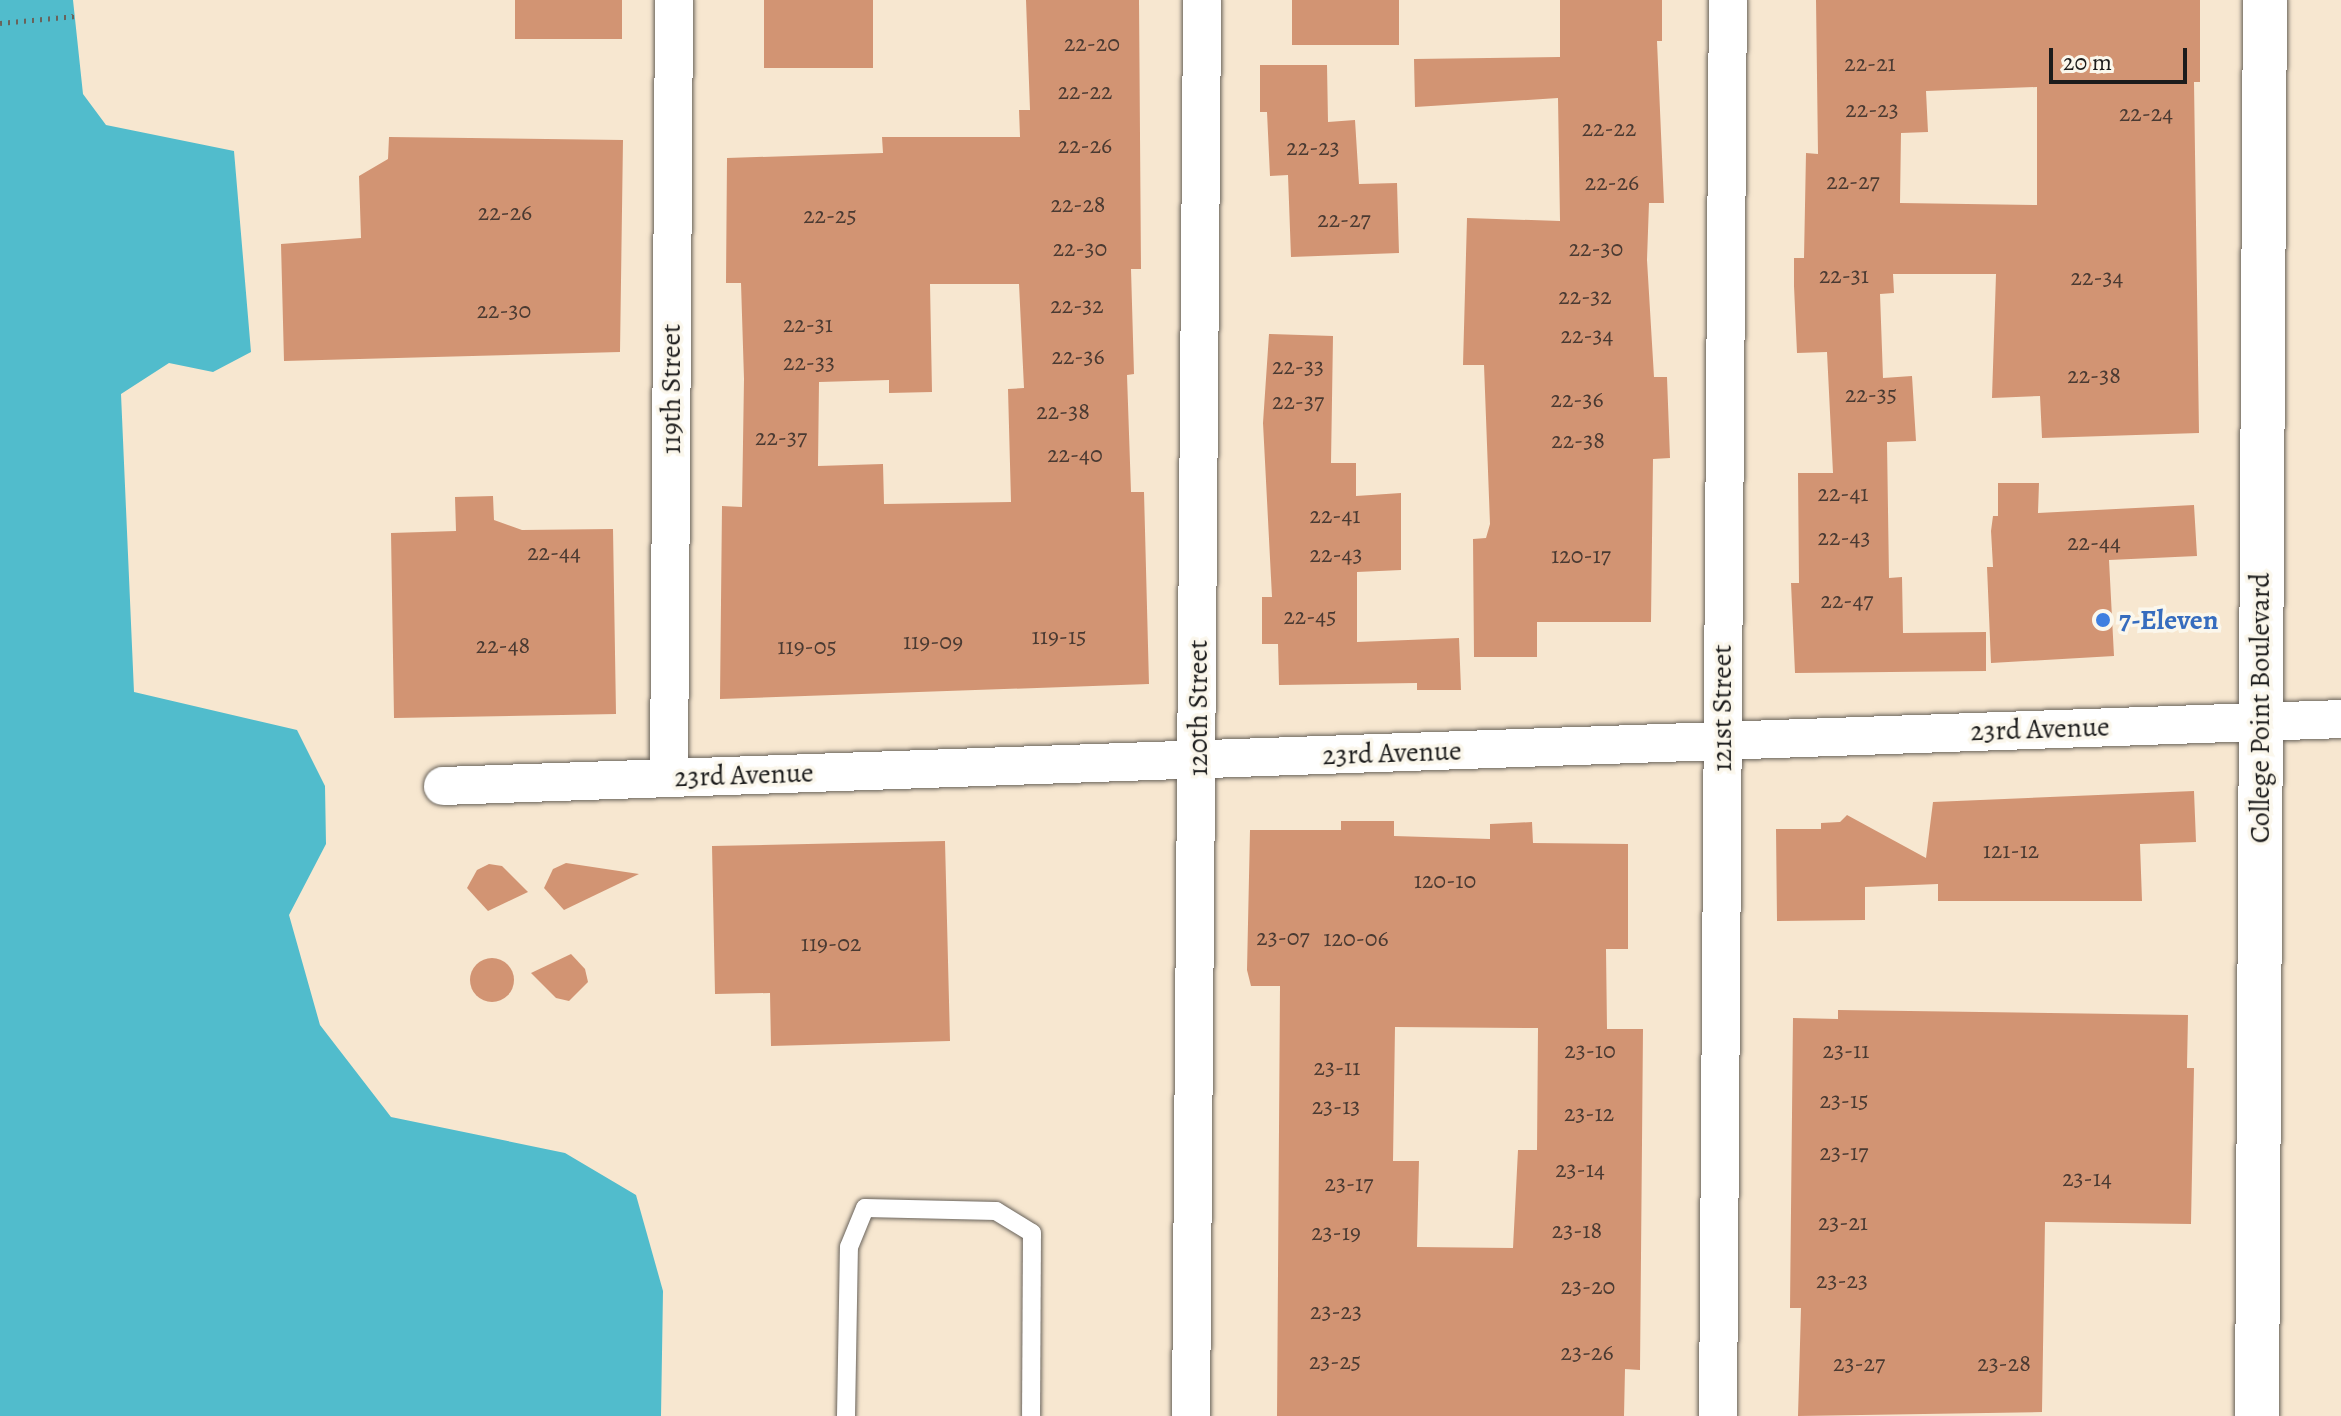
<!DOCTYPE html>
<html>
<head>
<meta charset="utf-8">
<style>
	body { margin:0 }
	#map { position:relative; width:2341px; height:1416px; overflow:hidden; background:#f7e7d0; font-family:Alegreya,serif }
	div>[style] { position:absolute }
	.water>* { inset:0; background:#51bccc }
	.building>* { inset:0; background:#d29473; transform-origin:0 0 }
	.round { border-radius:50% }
	.path>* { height:5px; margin-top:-2.5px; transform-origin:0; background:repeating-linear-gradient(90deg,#69635b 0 2px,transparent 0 8px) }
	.roads { filter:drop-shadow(0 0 2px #69635b) drop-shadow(0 0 2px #69635b) }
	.lane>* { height:18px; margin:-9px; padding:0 9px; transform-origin:9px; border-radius:9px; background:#fff }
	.street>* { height:38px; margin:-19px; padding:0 19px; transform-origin:19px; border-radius:19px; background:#fff }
	.secondary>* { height:44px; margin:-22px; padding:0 22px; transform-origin:22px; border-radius:22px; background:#fff }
	.dots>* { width:22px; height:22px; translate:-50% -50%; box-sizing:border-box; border:4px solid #fbf7ec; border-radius:50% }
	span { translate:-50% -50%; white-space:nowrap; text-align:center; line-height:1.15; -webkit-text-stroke:7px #fbf7ec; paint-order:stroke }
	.number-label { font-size:24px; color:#4a3a32 }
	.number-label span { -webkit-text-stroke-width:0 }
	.street-label { font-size:28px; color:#1c1c1c }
	.shop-label { font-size:28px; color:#366cbe; font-weight:700 }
	.left { translate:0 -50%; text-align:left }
	.scale { position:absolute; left:2049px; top:48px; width:138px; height:36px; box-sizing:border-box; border:4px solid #1c1c1c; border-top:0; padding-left:10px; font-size:24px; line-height:28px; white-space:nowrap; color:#1c1c1c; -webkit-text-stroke:6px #fbf7ec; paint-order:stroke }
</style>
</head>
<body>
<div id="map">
	<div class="water">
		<div style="clip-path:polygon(0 0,73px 0,83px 94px,106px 125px,234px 151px,251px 352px,213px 372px,169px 363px,121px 394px,134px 692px,297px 730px,325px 786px,326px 844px,289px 915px,320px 1025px,391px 1117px,565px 1153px,636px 1195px,663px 1291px,661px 1416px,0 1416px)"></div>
	</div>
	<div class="building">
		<div style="left:515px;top:0;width:107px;height:39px"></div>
		<div style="left:764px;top:0;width:109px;height:68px"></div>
		<div style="clip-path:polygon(evenodd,1026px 0,1139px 0,1141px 269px,1131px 269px,1134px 374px,1127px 375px,1131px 492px,1144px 492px,1149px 684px,720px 699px,722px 506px,742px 507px,744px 379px,741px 283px,726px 283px,727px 158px,883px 153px,882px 137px,1020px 137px,1019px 110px,1030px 110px,1026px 0,930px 284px,1019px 284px,1024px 388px,1008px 389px,1011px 502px,884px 504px,883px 464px,818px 466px,819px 382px,889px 380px,889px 393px,932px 392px,930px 284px)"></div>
		<div style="left:1292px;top:0;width:107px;height:45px"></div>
		<div style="clip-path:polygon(1560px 0,1662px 0,1662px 41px,1657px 41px,1664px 203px,1649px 203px,1647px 260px,1654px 377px,1667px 377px,1670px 458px,1653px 459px,1651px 622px,1537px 622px,1537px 657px,1474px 657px,1473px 539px,1486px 538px,1490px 524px,1484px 365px,1463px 365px,1467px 218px,1560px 221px,1558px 98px,1415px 107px,1414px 59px,1560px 57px)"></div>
		<div style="clip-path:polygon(evenodd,1816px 0,2200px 0,2200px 82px,2194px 82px,2199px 433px,2042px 438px,2040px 396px,1992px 398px,1996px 274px,1893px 274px,1894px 293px,1880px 294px,1883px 378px,1912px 376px,1916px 441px,1887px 442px,1889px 578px,1902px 577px,1903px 633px,1986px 632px,1986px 671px,1795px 673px,1791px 583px,1799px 583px,1798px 473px,1833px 473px,1827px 352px,1797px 353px,1794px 286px,1794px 258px,1804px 258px,1806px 153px,1818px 154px,1816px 0,2037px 87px,2037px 205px,1900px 203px,1901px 133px,1928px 132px,1926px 91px,2037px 87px)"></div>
		<div style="clip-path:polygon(1260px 65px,1327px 65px,1328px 122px,1355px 120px,1359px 184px,1397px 183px,1399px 253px,1291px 257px,1288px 175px,1270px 176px,1267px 112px,1260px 112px)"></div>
		<div style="clip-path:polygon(389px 137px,623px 140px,620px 352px,284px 361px,281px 244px,361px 238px,359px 176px,388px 159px)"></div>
		<div style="clip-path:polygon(1269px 334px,1333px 336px,1331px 463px,1356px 463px,1356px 496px,1401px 493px,1401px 570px,1357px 572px,1357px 642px,1459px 638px,1461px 690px,1417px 690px,1417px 683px,1279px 685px,1278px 644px,1262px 644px,1262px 597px,1272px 597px,1263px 423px)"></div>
		<div style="clip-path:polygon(1998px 483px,2039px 483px,2038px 513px,2194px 505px,2197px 556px,2109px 560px,2114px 656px,1991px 663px,1987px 567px,1993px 567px,1991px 531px,1993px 516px,1998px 516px)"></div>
		<div style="clip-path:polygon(493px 496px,494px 520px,522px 530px,613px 529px,616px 714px,394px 718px,391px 533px,456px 531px,455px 497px)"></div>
		<div style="clip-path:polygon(2194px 791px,2196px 842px,2140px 844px,2142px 901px,1938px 901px,1938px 884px,1865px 887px,1865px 920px,1777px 921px,1776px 829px,1821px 829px,1821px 823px,1840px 822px,1847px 815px,1926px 858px,1933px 802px)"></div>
		<div style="clip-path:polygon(evenodd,1341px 821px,1394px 821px,1394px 836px,1490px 839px,1490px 824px,1532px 822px,1533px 843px,1628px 844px,1628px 949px,1606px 949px,1607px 1029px,1643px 1029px,1640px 1370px,1625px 1369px,1624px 1416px,1277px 1416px,1280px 986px,1251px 986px,1247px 970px,1250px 830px,1341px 830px,1341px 821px,1395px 1027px,1538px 1028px,1537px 1150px,1518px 1150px,1513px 1248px,1417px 1247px,1419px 1161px,1393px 1161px,1395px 1027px)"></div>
		<div style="clip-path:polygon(945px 841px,950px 1041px,771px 1046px,770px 993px,715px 994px,712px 846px)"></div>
		<div style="clip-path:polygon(566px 863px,639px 874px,564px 910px,544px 888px,553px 869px)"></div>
		<div style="clip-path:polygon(489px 864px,502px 866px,528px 892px,488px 911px,467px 888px,477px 870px)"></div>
		<div style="clip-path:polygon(571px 954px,585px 969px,588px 982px,569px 1001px,556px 998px,531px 973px)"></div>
		<div class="round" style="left:470px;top:958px;width:44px;height:44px"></div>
		<div style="clip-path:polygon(1838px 1010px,2188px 1015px,2187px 1068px,2194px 1068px,2191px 1224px,2045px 1222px,2042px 1412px,1798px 1416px,1801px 1308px,1790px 1308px,1793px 1018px,1838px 1019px)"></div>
	</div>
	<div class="path">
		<div style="left:0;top:23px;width:76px;rotate:-5.3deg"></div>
	</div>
	<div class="roads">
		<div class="lane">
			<div style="left:846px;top:1416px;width:169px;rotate:-89deg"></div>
			<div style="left:849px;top:1247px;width:42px;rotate:-67.7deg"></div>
			<div style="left:865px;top:1208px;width:131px;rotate:1.3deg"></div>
			<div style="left:996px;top:1211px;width:42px;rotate:31.4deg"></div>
			<div style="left:1032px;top:1233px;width:183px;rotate:90.3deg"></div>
		</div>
		<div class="street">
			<div style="left:669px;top:778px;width:778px;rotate:-89.63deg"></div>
			<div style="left:443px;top:786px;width:1899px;rotate:-2.02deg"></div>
			<div style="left:1191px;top:1416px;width:1416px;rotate:-89.55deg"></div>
			<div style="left:1718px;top:1416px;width:1416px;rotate:-89.6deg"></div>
		</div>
		<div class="secondary">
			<div style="left:2257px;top:1416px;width:1416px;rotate:-89.68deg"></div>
		</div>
	</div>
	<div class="dots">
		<div style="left:2103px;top:620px;background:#3f7fe0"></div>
	</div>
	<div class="number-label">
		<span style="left:1092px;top:44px">22-20</span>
		<span style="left:1870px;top:64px">22-21</span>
		<span style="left:1085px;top:92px">22-22</span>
		<span style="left:1872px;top:110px">22-23</span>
		<span style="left:2146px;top:114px">22-24</span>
		<span style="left:1609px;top:129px">22-22</span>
		<span style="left:1085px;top:146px">22-26</span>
		<span style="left:1313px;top:148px">22-23</span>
		<span style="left:1853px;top:182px">22-27</span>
		<span style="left:1612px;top:183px">22-26</span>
		<span style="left:1078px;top:205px">22-28</span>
		<span style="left:505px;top:213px">22-26</span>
		<span style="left:830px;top:216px">22-25</span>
		<span style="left:1344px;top:220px">22-27</span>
		<span style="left:1080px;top:249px">22-30</span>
		<span style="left:1596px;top:249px">22-30</span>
		<span style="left:1844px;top:276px">22-31</span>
		<span style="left:2097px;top:278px">22-34</span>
		<span style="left:1585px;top:297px">22-32</span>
		<span style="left:1077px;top:306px">22-32</span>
		<span style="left:504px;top:311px">22-30</span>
		<span style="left:808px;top:325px">22-31</span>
		<span style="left:1587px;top:336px">22-34</span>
		<span style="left:1078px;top:357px">22-36</span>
		<span style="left:809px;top:363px">22-33</span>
		<span style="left:1298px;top:367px">22-33</span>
		<span style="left:2094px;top:376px">22-38</span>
		<span style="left:1871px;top:395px">22-35</span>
		<span style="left:1577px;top:400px">22-36</span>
		<span style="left:1298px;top:402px">22-37</span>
		<span style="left:1063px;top:412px">22-38</span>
		<span style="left:781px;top:438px">22-37</span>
		<span style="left:1578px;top:441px">22-38</span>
		<span style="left:1075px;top:455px">22-40</span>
		<span style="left:1843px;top:494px">22-41</span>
		<span style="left:1335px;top:516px">22-41</span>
		<span style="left:1844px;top:538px">22-43</span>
		<span style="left:2094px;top:543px">22-44</span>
		<span style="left:554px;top:553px">22-44</span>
		<span style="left:1336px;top:555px">22-43</span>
		<span style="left:1581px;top:556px">120-17</span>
		<span style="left:1847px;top:601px">22-47</span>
		<span style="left:1310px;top:617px">22-45</span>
		<span style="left:1059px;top:637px">119-15</span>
		<span style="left:933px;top:642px">119-09</span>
		<span style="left:503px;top:646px">22-48</span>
		<span style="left:807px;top:647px">119-05</span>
		<span style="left:2011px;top:851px">121-12</span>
		<span style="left:1445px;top:881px">120-10</span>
		<span style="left:1283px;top:938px">23-07</span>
		<span style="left:1356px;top:939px">120-06</span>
		<span style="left:831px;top:944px">119-02</span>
		<span style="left:1590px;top:1051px">23-10</span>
		<span style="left:1846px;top:1051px">23-11</span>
		<span style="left:1337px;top:1068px">23-11</span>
		<span style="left:1844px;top:1101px">23-15</span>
		<span style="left:1336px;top:1107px">23-13</span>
		<span style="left:1589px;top:1114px">23-12</span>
		<span style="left:1844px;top:1153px">23-17</span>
		<span style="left:1580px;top:1170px">23-14</span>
		<span style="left:2087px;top:1179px">23-14</span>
		<span style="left:1349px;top:1184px">23-17</span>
		<span style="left:1843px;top:1223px">23-21</span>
		<span style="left:1577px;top:1231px">23-18</span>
		<span style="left:1336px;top:1233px">23-19</span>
		<span style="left:1842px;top:1281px">23-23</span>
		<span style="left:1588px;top:1287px">23-20</span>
		<span style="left:1336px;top:1312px">23-23</span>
		<span style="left:1587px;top:1353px">23-26</span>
		<span style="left:1335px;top:1362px">23-25</span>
		<span style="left:1859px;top:1364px">23-27</span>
		<span style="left:2004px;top:1364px">23-28</span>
	</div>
	<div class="street-label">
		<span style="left:671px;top:389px;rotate:-90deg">119th Street</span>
		<span style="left:1198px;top:708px;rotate:-90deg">120th Street</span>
		<span style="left:1722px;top:708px;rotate:-90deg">121st Street</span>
		<span style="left:2260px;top:708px;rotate:-90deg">College Point Boulevard</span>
		<span style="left:2040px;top:729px;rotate:-2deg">23rd Avenue</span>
		<span style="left:1392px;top:753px;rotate:-2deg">23rd Avenue</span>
		<span style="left:744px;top:775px;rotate:-2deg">23rd Avenue</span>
	</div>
	<div class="shop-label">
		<span class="left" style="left:2119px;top:620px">7-Eleven</span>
	</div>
	<div class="scale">20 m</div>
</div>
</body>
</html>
